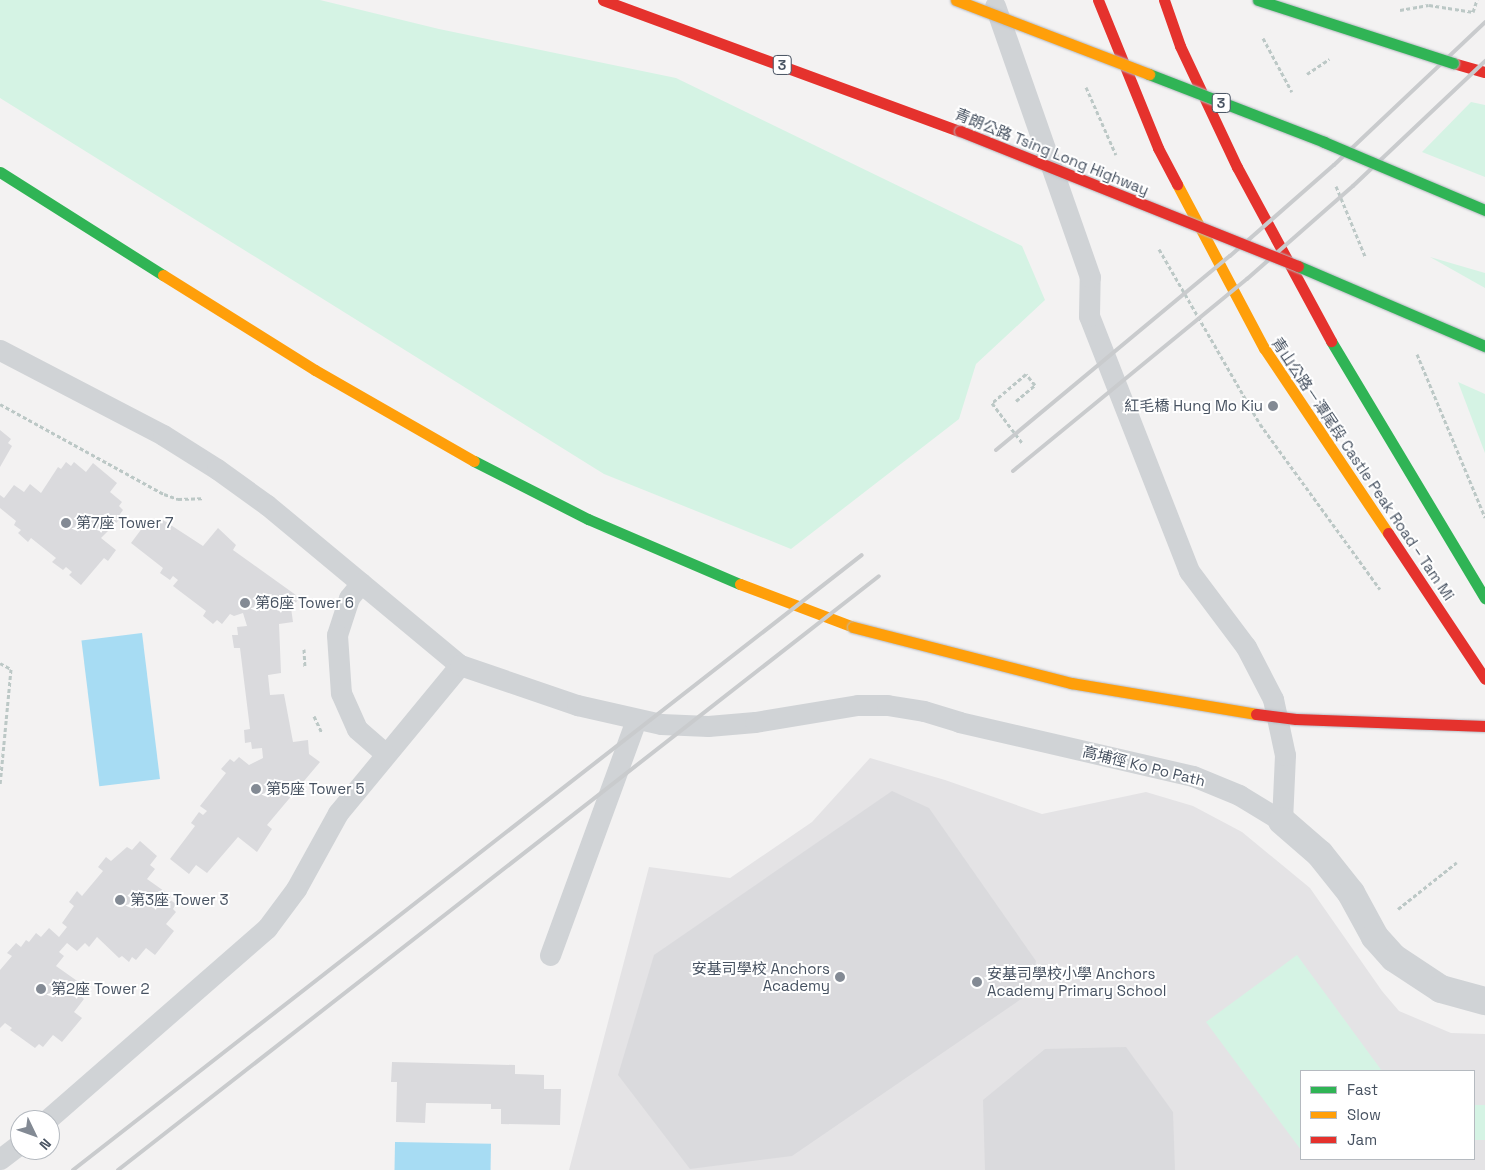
<!DOCTYPE html>
<html>
<head>
<meta charset="utf-8">
<style>
	body { margin:0 }
	#map { position:relative; width:1485px; height:1170px; overflow:hidden; background:#f3f2f2; font-family:"Space Grotesk","Noto Sans TC",sans-serif }
	div>[style] { position:absolute }
	.education>* { inset:0; background:#e4e3e5 }
	.green>* { inset:0; background:#d5f3e4; transform-origin:0 0 }
	.water>* { inset:0; background:#a7dcf3; transform-origin:0 0 }
	.building>* { inset:0; background:#dadadd }
	.path>* { height:3px; margin-top:-1.5px; transform-origin:0; background:repeating-linear-gradient(90deg,#bcc8c6 0 4px,transparent 0 6.5px) }
	.lane>* { height:21px; margin:-10.5px; padding:0 10.5px; transform-origin:10.5px; border-radius:10.5px; background:#d0d3d6 }
	.street>* { height:28px; margin:-14px; padding:0 14px; transform-origin:14px; border-radius:14px; background:#d0d3d6 }
	.fast>* { height:11px; margin:-5.5px; padding:0 5.5px; transform-origin:5.5px; border-radius:5.5px; background:#30b455 }
	.slow>* { height:11px; margin:-5.5px; padding:0 5.5px; transform-origin:5.5px; border-radius:5.5px; background:#ff9f0a }
	.jam>* { height:11px; margin:-5.5px; padding:0 5.5px; transform-origin:5.5px; border-radius:5.5px; background:#e5322d }
	.rail>* { height:4px; margin:-2px; padding:0 2px; transform-origin:2px; border-radius:2px; background:#c9cbcd }
	.bridges { filter:drop-shadow(0 0 1px #b6bac2) drop-shadow(0 0 1px #b6bac2) }
	.fast-bridge>* { height:11px; margin:-5.5px; padding:0 5.5px; transform-origin:5.5px; border-radius:5.5px; background:#30b455 }
	.slow-bridge>* { height:11px; margin:-5.5px; padding:0 5.5px; transform-origin:5.5px; border-radius:5.5px; background:#ff9f0a }
	.jam-bridge>* { height:11px; margin:-5.5px; padding:0 5.5px; transform-origin:5.5px; border-radius:5.5px; background:#e5322d }
	.dots>* { width:14px; height:14px; translate:-50% -50%; box-sizing:border-box; border:2px solid #fff; border-radius:50% }
	span { translate:-50% -50%; white-space:nowrap; text-align:center; line-height:1.15; -webkit-text-stroke:4px #fff; paint-order:stroke }
	.shield-label span { padding:1px 4px; background:#fff; border:1px solid; border-radius:4px; -webkit-text-stroke-width:0 }
	.shield-label { font-size:14px; color:#475261; font-weight:700 }
	.street-label { font-size:15px; color:#475261 }
	.poi-label { font-size:15px; color:#475261 }
	.right { translate:-100% -50%; text-align:right }
	.left { translate:0 -50%; text-align:left }
	.legend { position:absolute; left:1300px; top:1070px; width:175px; height:90px; box-sizing:border-box; background:#fff; border:1px solid #b5bac0; margin:0; padding:6px 9px; list-style:none; font-size:15px; color:#475261 }
	.legend li { display:flex; align-items:center; gap:10px; height:25px }
	.legend b { width:25px; border:1px solid #b5bac0 }
	.north { position:absolute; left:10px; top:1110px; width:50px; height:50px; box-sizing:border-box; background:#fff; border:1px solid #b5bac0; border-radius:50%; rotate:132deg; font-size:14px; font-weight:700; line-height:20px; text-align:center; color:#475261 }
	.north::after { content:''; display:block; margin:auto; width:18px; height:22px; background:#838a94; clip-path:polygon(50% 0,100% 100%,50% 72%,0 100%) }
</style>
</head>
<body>
<div id="map">
	<div class="education">
		<div style="clip-path:polygon(evenodd,870px 758px,945px 780px,1042px 814px,1146px 792px,1193px 806px,1242px 832px,1310px 888px,1382px 991px,1399px 1011px,1451px 1033px,1485px 1034px,1485px 1170px,569px 1170px,649px 867px,730px 878px,812px 822px,870px 758px,1301px 1071px,1474px 1071px,1474px 1159px,1301px 1159px,1301px 1071px)"></div>
	</div>
	<div class="green">
		<div style="clip-path:polygon(0 0,320px 0,439px 29px,676px 78px,1022px 246px,1045px 300px,976px 364px,959px 419px,791px 549px,604px 474px,0 98px)"></div>
		<div style="clip-path:polygon(1471px 102px,1485px 105px,1485px 177px,1422px 152px)"></div>
		<div style="clip-path:polygon(1430px 257px,1485px 273px,1485px 288px)"></div>
		<div style="clip-path:polygon(1458px 382px,1485px 394px,1485px 453px)"></div>
		<div style="clip-path:polygon(1297px 955px,1382px 1071px,1301px 1071px,1301px 1150px,1206px 1022px)"></div>
		<div style="left:1485px;top:1105px;width:35px;height:11px;rotate:90deg"></div>
	</div>
	<div class="water">
		<div style="left:142px;top:633px;width:147px;height:61px;rotate:83deg"></div>
		<div style="left:395px;top:1142px;width:96px;height:28px;rotate:1deg"></div>
	</div>
	<div class="building">
		<div style="clip-path:polygon(0 430px,11px 439px,8px 443px,12px 446px,0 467px)"></div>
		<div style="clip-path:polygon(66px 462px,71px 466px,74px 462px,86px 472px,93px 463px,117px 483px,110px 492px,122px 502px,119px 506px,123px 510px,118px 517px,120px 519px,101px 538px,116px 550px,108px 561px,104px 558px,81px 585px,69px 575px,72px 572px,66px 567px,63px 570px,52px 562px,56px 558px,31px 538px,28px 542px,18px 533px,21px 530px,14px 525px,16px 521px,0 508px,0 495px,4px 498px,14px 485px,24px 492px,30px 484px,41px 493px,58px 467px,61px 469px)"></div>
		<div style="clip-path:polygon(163px 520px,203px 546px,218px 528px,236px 545px,233px 550px,300px 598px,291px 608px,293px 622px,279px 624px,281px 673px,268px 675px,270px 695px,284px 694px,293px 742px,308px 740px,309px 754px,320px 762px,267px 825px,272px 829px,257px 852px,238px 837px,207px 873px,196px 865px,189px 874px,170px 859px,195px 826px,191px 823px,199px 812px,203px 815px,207px 811px,200px 806px,226px 773px,221px 769px,230px 759px,234px 762px,239px 757px,249px 765px,263px 758px,262px 748px,252px 749px,251px 742px,245px 743px,244px 730px,250px 729px,240px 648px,234px 648px,232px 635px,238px 635px,237px 627px,247px 626px,243px 613px,234px 616px,230px 614px,222px 624px,217px 620px,213px 624px,203px 616px,206px 611px,173px 586px,178px 580px,173px 576px,170px 580px,160px 573px,163px 568px,131px 543px,146px 523px,154px 530px)"></div>
		<div style="clip-path:polygon(892px 791px,929px 808px,1036px 961px,1030px 993px,792px 1156px,690px 1169px,618px 1075px,654px 955px)"></div>
		<div style="clip-path:polygon(140px 841px,157px 856px,150px 865px,155px 869px,147px 879px,171px 896px,169px 899px,176px 904px,173px 909px,176px 912px,166px 924px,174px 931px,155px 955px,146px 948px,136px 960px,132px 957px,129px 962px,122px 956px,119px 958px,97px 937px,89px 947px,85px 943px,77px 951px,67px 943px,59px 952px,64px 956px,56px 966px,80px 983px,78px 986px,85px 992px,81px 996px,84px 999px,74px 1012px,82px 1018px,62px 1042px,53px 1035px,43px 1047px,39px 1044px,35px 1048px,10px 1030px,12px 1028px,5px 1023px,0 1028px,0 970px,12px 956px,7px 953px,16px 943px,21px 947px,26px 940px,29px 942px,36px 933px,41px 937px,49px 928px,59px 937px,67px 927px,62px 923px,74px 906px,69px 902px,77px 891px,82px 896px,103px 871px,98px 867px,106px 857px,111px 861px,127px 847px,132px 850px)"></div>
		<div style="clip-path:polygon(1126px 1047px,1173px 1112px,1175px 1170px,985px 1170px,983px 1100px,1045px 1049px)"></div>
		<div style="clip-path:polygon(392px 1062px,515px 1065px,515px 1074px,544px 1075px,544px 1089px,561px 1089px,560px 1125px,501px 1124px,501px 1109px,491px 1109px,491px 1104px,426px 1103px,425px 1123px,396px 1122px,397px 1082px,391px 1082px)"></div>
	</div>
	<div class="path">
		<div style="left:1400px;top:10px;width:29px;rotate:-10deg"></div>
		<div style="left:1429px;top:5px;width:45px;rotate:9deg"></div>
		<div style="left:1473px;top:12px;width:13px;rotate:-72deg"></div>
		<div style="left:1263px;top:38px;width:61px;rotate:61.8deg"></div>
		<div style="left:1307px;top:74px;width:27px;rotate:-34deg"></div>
		<div style="left:1086px;top:87px;width:74px;rotate:66.2deg"></div>
		<div style="left:1336px;top:186px;width:76px;rotate:67.5deg"></div>
		<div style="left:1159px;top:249px;width:202px;rotate:60deg"></div>
		<div style="left:1260px;top:424px;width:204px;rotate:54deg"></div>
		<div style="left:1417px;top:354px;width:177px;rotate:67.4deg"></div>
		<div style="left:1016px;top:401px;width:25px;rotate:-40deg"></div>
		<div style="left:1035px;top:385px;width:14px;rotate:-129deg"></div>
		<div style="left:1026px;top:374px;width:45px;rotate:139.5deg"></div>
		<div style="left:992px;top:403px;width:51px;rotate:52.9deg"></div>
		<div style="left:0;top:404px;width:187px;rotate:28.8deg"></div>
		<div style="left:164px;top:494px;width:15px;rotate:20deg"></div>
		<div style="left:178px;top:499px;width:25px;rotate:-2deg"></div>
		<div style="left:304px;top:649px;width:19px;rotate:87deg"></div>
		<div style="left:0;top:663px;width:13px;rotate:29deg"></div>
		<div style="left:11px;top:669px;width:117px;rotate:95.4deg"></div>
		<div style="left:314px;top:716px;width:19px;rotate:65deg"></div>
		<div style="left:1398px;top:909px;width:75px;rotate:-38.5deg"></div>
	</div>
	<div class="lane">
		<div style="left:0;top:350px;width:184px;rotate:27.5deg"></div>
		<div style="left:163px;top:435px;width:64px;rotate:32.2deg"></div>
		<div style="left:217px;top:469px;width:62px;rotate:35.8deg"></div>
		<div style="left:267px;top:505px;width:251px;rotate:39.7deg"></div>
		<div style="left:460px;top:665px;width:192px;rotate:129.5deg"></div>
		<div style="left:338px;top:813px;width:87px;rotate:118.9deg"></div>
		<div style="left:296px;top:889px;width:49px;rotate:126.6deg"></div>
		<div style="left:267px;top:928px;width:292px;rotate:138.9deg"></div>
		<div style="left:361px;top:583px;width:19px;rotate:129deg"></div>
		<div style="left:349px;top:598px;width:39px;rotate:108deg"></div>
		<div style="left:337px;top:635px;width:58px;rotate:86.1deg"></div>
		<div style="left:341px;top:693px;width:39px;rotate:66deg"></div>
		<div style="left:357px;top:729px;width:38px;rotate:41deg"></div>
		<div style="left:460px;top:665px;width:124px;rotate:18.9deg"></div>
		<div style="left:577px;top:705px;width:86px;rotate:12.7deg"></div>
		<div style="left:661px;top:724px;width:47px;rotate:2.4deg"></div>
		<div style="left:708px;top:726px;width:47px;rotate:-4.9deg"></div>
		<div style="left:755px;top:722px;width:104px;rotate:-9.4deg"></div>
		<div style="left:858px;top:705px;width:29px"></div>
		<div style="left:887px;top:705px;width:37px;rotate:9deg"></div>
		<div style="left:924px;top:711px;width:37px;rotate:17deg"></div>
		<div style="left:959px;top:722px;width:240px;rotate:13deg"></div>
		<div style="left:1193px;top:776px;width:50px;rotate:22.4deg"></div>
		<div style="left:1239px;top:795px;width:50px;rotate:31.2deg"></div>
		<div style="left:1282px;top:821px;width:66px;rotate:-87.4deg"></div>
		<div style="left:1285px;top:755px;width:57px;rotate:-102.1deg"></div>
		<div style="left:1273px;top:699px;width:59px;rotate:-117.4deg"></div>
		<div style="left:1246px;top:647px;width:95px;rotate:-126.9deg"></div>
		<div style="left:1189px;top:571px;width:274px;rotate:-111.4deg"></div>
		<div style="left:1089px;top:316px;width:39px;rotate:-89deg"></div>
		<div style="left:1090px;top:277px;width:287px;rotate:-109.3deg"></div>
		<div style="left:550px;top:955px;width:250px;rotate:-69.9deg"></div>
		<div style="left:0;top:1159px;width:25px;rotate:-37deg"></div>
	</div>
	<div class="street">
		<div style="left:1282px;top:821px;width:50px;rotate:41deg"></div>
		<div style="left:1320px;top:854px;width:50px;rotate:51.5deg"></div>
		<div style="left:1351px;top:893px;width:50px;rotate:61.4deg"></div>
		<div style="left:1375px;top:937px;width:28px;rotate:48deg"></div>
		<div style="left:1394px;top:958px;width:56px;rotate:33.4deg"></div>
		<div style="left:1441px;top:989px;width:46px;rotate:15.3deg"></div>
	</div>
	<div class="fast">
		<div style="left:0;top:172px;width:193px;rotate:32.3deg"></div>
		<div style="left:1331px;top:341px;width:300px;rotate:59.1deg"></div>
		<div style="left:474px;top:461px;width:128px;rotate:27deg"></div>
		<div style="left:588px;top:519px;width:165px;rotate:23.2deg"></div>
	</div>
	<div class="slow">
		<div style="left:1177px;top:184px;width:186px;rotate:62.1deg"></div>
		<div style="left:1264px;top:348px;width:223px;rotate:56.2deg"></div>
		<div style="left:163px;top:275px;width:179px;rotate:32deg"></div>
		<div style="left:315px;top:370px;width:183px;rotate:29.8deg"></div>
		<div style="left:740px;top:584px;width:121px;rotate:20.8deg"></div>
	</div>
	<div class="jam">
		<div style="left:603px;top:0;width:380px;rotate:20.2deg"></div>
		<div style="left:1098px;top:0;width:160px;rotate:67.9deg"></div>
		<div style="left:1158px;top:148px;width:41px;rotate:62.2deg"></div>
		<div style="left:1164px;top:0;width:49px;rotate:70.8deg"></div>
		<div style="left:1180px;top:46px;width:134px;rotate:64.8deg"></div>
		<div style="left:1237px;top:167px;width:198px;rotate:61.6deg"></div>
		<div style="left:1453px;top:63px;width:33px;rotate:16deg"></div>
		<div style="left:1388px;top:533px;width:175px;rotate:56.4deg"></div>
	</div>
	<div class="rail">
		<div style="left:996px;top:450px;width:304px;rotate:-39.7deg"></div>
		<div style="left:1230px;top:256px;width:138px;rotate:-41.2deg"></div>
		<div style="left:1334px;top:165px;width:208px;rotate:-43.4deg"></div>
		<div style="left:1013px;top:471px;width:303px;rotate:-39.4deg"></div>
		<div style="left:1247px;top:279px;width:141px;rotate:-41.3deg"></div>
		<div style="left:1353px;top:186px;width:182px;rotate:-43.4deg"></div>
		<div style="left:73px;top:1170px;width:1000px;rotate:-37.94deg"></div>
		<div style="left:118px;top:1170px;width:965px;rotate:-37.97deg"></div>
	</div>
	<div class="bridges">
		<div class="fast-bridge">
			<div style="left:1258px;top:0;width:205px;rotate:17.9deg"></div>
			<div style="left:1149px;top:74px;width:188px;rotate:21.2deg"></div>
			<div style="left:1324px;top:142px;width:175px;rotate:22.9deg"></div>
			<div style="left:1298px;top:266px;width:203px;rotate:23.2deg"></div>
		</div>
		<div class="slow-bridge">
			<div style="left:956px;top:0;width:207px;rotate:21deg"></div>
			<div style="left:853px;top:627px;width:225px;rotate:14.4deg"></div>
			<div style="left:1071px;top:683px;width:188px;rotate:9.5deg"></div>
		</div>
		<div class="jam-bridge">
			<div style="left:960px;top:131px;width:364px;rotate:21.8deg"></div>
			<div style="left:1256px;top:714px;width:40px;rotate:7.1deg"></div>
			<div style="left:1296px;top:719px;width:189px;rotate:2.1deg"></div>
		</div>
	</div>
	<div class="dots">
		<div style="left:1273px;top:406px;background:#838a94"></div>
		<div style="left:66px;top:523px;background:#838a94"></div>
		<div style="left:245px;top:603px;background:#838a94"></div>
		<div style="left:256px;top:789px;background:#838a94"></div>
		<div style="left:120px;top:900px;background:#838a94"></div>
		<div style="left:840px;top:977px;background:#838a94"></div>
		<div style="left:977px;top:982px;background:#838a94"></div>
		<div style="left:41px;top:989px;background:#838a94"></div>
	</div>
	<div class="shield-label">
		<span style="left:782px;top:65px">3</span>
		<span style="left:1221px;top:103px">3</span>
	</div>
	<div class="street-label">
		<span style="left:1052px;top:152px;rotate:22deg">青朗公路 Tsing Long Highway</span>
		<span style="left:1363px;top:469px;rotate:56deg">青山公路－潭尾段 Castle Peak Road – Tam Mi</span>
		<span style="left:1144px;top:766px;rotate:14deg">高埔徑 Ko Po Path</span>
	</div>
	<div class="poi-label">
		<span class="right" style="left:1263px;top:406px">紅毛橋 Hung Mo Kiu</span>
		<span class="left" style="left:76px;top:523px">第7座 Tower 7</span>
		<span class="left" style="left:255px;top:603px">第6座 Tower 6</span>
		<span class="left" style="left:266px;top:789px">第5座 Tower 5</span>
		<span class="left" style="left:130px;top:900px">第3座 Tower 3</span>
		<span class="right" style="left:830px;top:977px">安基司學校 Anchors<br>Academy</span>
		<span class="left" style="left:987px;top:982px">安基司學校小學 Anchors<br>Academy Primary School</span>
		<span class="left" style="left:51px;top:989px">第2座 Tower 2</span>
	</div>
	<ul class="legend">
	<li><b style="height:6px;background:#30b455"></b>Fast</li>
	<li><b style="height:6px;background:#ff9f0a"></b>Slow</li>
	<li><b style="height:6px;background:#e5322d"></b>Jam</li>
	</ul>
	<div class="north">N</div>
</div>
</body>
</html>
